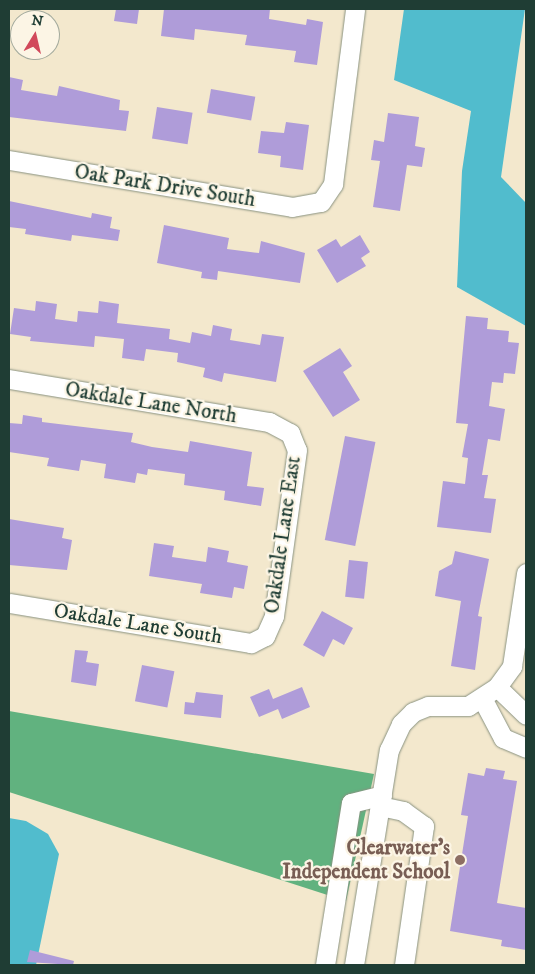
<!DOCTYPE html>
<html>
<head>
<meta charset="utf-8">
<style>
	body { margin:0 }
	#map { position:relative; width:535px; height:974px; overflow:hidden; background:#f3e8cd; font-family:"IM FELL DW Pica",serif }
	div>[style] { position:absolute }
	.forest>* { inset:0; background:#61b27f }
	.water>* { inset:0; background:#51bccd }
	.building>* { inset:0; background:#af9cd9; transform-origin:0 0 }
	.roads { filter:drop-shadow(0 0 1px #899280) drop-shadow(0 0 1px #899280) }
	.minor>* { height:19px; margin:-9.5px; padding:0 9.5px; transform-origin:9.5px; border-radius:9.5px; background:#fff }
	.dots>* { width:14px; height:14px; translate:-50% -50%; box-sizing:border-box; border:2px solid #fcf5e5; border-radius:50% }
	span { translate:-50% -50%; white-space:nowrap; text-align:center; line-height:1.15; -webkit-text-stroke:4.5px #fcf5e5; paint-order:stroke }
	.street-label { font-size:21px; color:#1f3d34 }
	.education-label { font-size:21px; color:#785e54; font-weight:700 }
	.right { translate:-100% -50%; text-align:right }
	.frame { position:absolute; inset:0; border:10px solid #1f3d34; pointer-events:none }
	.north { position:absolute; left:10px; top:10px; width:50px; height:50px; box-sizing:border-box; background:#fcf5e5; border:1px solid #a4ab9e; border-radius:50%; rotate:9deg; font-size:14px; font-weight:700; line-height:20px; text-align:center; color:#1f3d34 }
	.north::after { content:''; display:block; margin:auto; width:18px; height:22px; background:#d1495b; clip-path:polygon(50% 0,100% 100%,50% 72%,0 100%) }
</style>
</head>
<body>
<div id="map">
	<div class="forest">
		<div style="clip-path:polygon(9px 711px,374px 774px,346px 901px,9px 792px)"></div>
	</div>
	<div class="water">
		<div style="clip-path:polygon(404px 9px,525px 9px,501px 177px,526px 203px,526px 326px,457px 287px,462px 171px,471px 111px,394px 80px)"></div>
		<div style="clip-path:polygon(9px 818px,26px 821px,48px 834px,59px 854px,36px 965px,9px 965px)"></div>
	</div>
	<div class="building">
		<div style="clip-path:polygon(116px 9px,139px 9px,137px 24px,114px 21px)"></div>
		<div style="clip-path:polygon(164px 9px,270px 9px,269px 19px,306px 25px,307px 19px,323px 22px,317px 65px,294px 62px,296px 51px,245px 45px,247px 35px,195px 29px,194px 40px,161px 36px)"></div>
		<div style="clip-path:polygon(9px 77px,23px 80px,21px 90px,57px 96px,59px 86px,120px 100px,119px 110px,129px 111px,126px 131px,9px 117px)"></div>
		<div style="left:211px;top:89px;width:45px;height:24px;rotate:10deg"></div>
		<div style="left:157px;top:107px;width:36px;height:32px;rotate:9deg"></div>
		<div style="clip-path:polygon(388px 113px,419px 117px,415px 146px,425px 148px,422px 167px,407px 165px,400px 211px,373px 207px,380px 161px,371px 160px,374px 140px,384px 142px)"></div>
		<div style="clip-path:polygon(286px 122px,309px 125px,303px 170px,280px 167px,281px 156px,258px 153px,261px 131px,284px 133px)"></div>
		<div style="clip-path:polygon(9px 201px,91px 218px,92px 213px,112px 217px,110px 228px,120px 230px,118px 241px,72px 235px,71px 241px,25px 234px,26px 229px,9px 227px)"></div>
		<div style="clip-path:polygon(164px 225px,229px 238px,227px 249px,259px 253px,261px 241px,305px 253px,300px 283px,218px 271px,217px 280px,201px 278px,202px 272px,157px 263px)"></div>
		<div style="clip-path:polygon(360px 235px,370px 252px,361px 258px,366px 266px,337px 283px,317px 250px,336px 239px,341px 247px)"></div>
		<div style="clip-path:polygon(36px 301px,57px 304px,55px 319px,77px 322px,78px 311px,98px 313px,99px 301px,119px 304px,117px 323px,170px 329px,169px 339px,190px 343px,192px 332px,211px 336px,213px 325px,232px 329px,230px 340px,260px 345px,262px 334px,284px 337px,276px 382px,224px 373px,222px 382px,203px 377px,205px 368px,177px 362px,178px 353px,146px 349px,144px 361px,122px 358px,124px 339px,95px 336px,94px 347px,30px 341px,31px 337px,10px 334px,14px 308px,35px 311px)"></div>
		<div style="clip-path:polygon(466px 316px,488px 318px,487px 329px,509px 331px,508px 342px,519px 343px,515px 374px,504px 373px,503px 383px,492px 382px,489px 406px,505px 409px,500px 441px,488px 439px,482px 475px,488px 475px,484px 498px,496px 499px,491px 533px,437px 527px,443px 481px,465px 484px,468px 458px,462px 457px,468px 424px,456px 423px)"></div>
		<div style="clip-path:polygon(340px 348px,352px 366px,343px 372px,360px 400px,333px 417px,303px 371px)"></div>
		<div style="clip-path:polygon(23px 415px,42px 418px,42px 422px,133px 433px,131px 442px,152px 447px,188px 452px,190px 441px,252px 452px,247px 486px,264px 488px,261px 506px,224px 500px,225px 491px,184px 485px,185px 474px,148px 469px,147px 475px,137px 473px,135px 483px,104px 478px,106px 464px,81px 460px,79px 471px,47px 466px,49px 458px,9px 452px,9px 423px,22px 424px)"></div>
		<div style="left:345px;top:436px;width:31px;height:106px;rotate:11deg"></div>
		<div style="clip-path:polygon(9px 519px,64px 528px,62px 538px,72px 540px,67px 570px,9px 565px)"></div>
		<div style="clip-path:polygon(154px 543px,174px 546px,172px 557px,206px 562px,208px 547px,229px 551px,227px 562px,248px 566px,244px 589px,234px 587px,232px 598px,200px 593px,202px 584px,149px 576px)"></div>
		<div style="clip-path:polygon(455px 551px,489px 559px,478px 616px,482px 617px,475px 670px,451px 666px,461px 601px,435px 596px,439px 571px,452px 564px)"></div>
		<div style="left:349px;top:560px;width:19px;height:37px;rotate:6deg"></div>
		<div style="clip-path:polygon(322px 611px,353px 628px,344px 645px,333px 639px,324px 657px,303px 645px)"></div>
		<div style="clip-path:polygon(75px 650px,88px 651px,86px 662px,99px 664px,96px 686px,71px 682px)"></div>
		<div style="left:142px;top:665px;width:33px;height:37px;rotate:11deg"></div>
		<div style="clip-path:polygon(302px 687px,310px 707px,282px 719px,278px 709px,259px 717px,250px 697px,269px 689px,273px 699px)"></div>
		<div style="clip-path:polygon(196px 692px,223px 695px,221px 718px,184px 714px,185px 702px,194px 703px)"></div>
		<div style="clip-path:polygon(486px 768px,505px 771px,503px 779px,517px 781px,497px 903px,526px 908px,526px 950px,501px 946px,502px 940px,450px 931px,468px 816px,461px 815px,468px 773px,484px 776px)"></div>
		<div style="clip-path:polygon(30px 950px,74px 961px,73px 965px,27px 962px)"></div>
	</div>
	<div class="roads">
		<div class="minor">
			<div style="left:9px;top:160px;width:287px;rotate:9.4deg"></div>
			<div style="left:292px;top:207px;width:29px;rotate:-10deg"></div>
			<div style="left:321px;top:202px;width:22px;rotate:-56deg"></div>
			<div style="left:333px;top:184px;width:176px;rotate:-82.8deg"></div>
			<div style="left:9px;top:379px;width:264px;rotate:9.4deg"></div>
			<div style="left:269px;top:422px;width:24px;rotate:28deg"></div>
			<div style="left:290px;top:433px;width:18px;rotate:68deg"></div>
			<div style="left:297px;top:450px;width:168px;rotate:97.9deg"></div>
			<div style="left:274px;top:616px;width:22px;rotate:114deg"></div>
			<div style="left:265px;top:636px;width:16px;rotate:153deg"></div>
			<div style="left:251px;top:643px;width:245px;rotate:-170.6deg"></div>
			<div style="left:497px;top:687px;width:40px;rotate:44deg"></div>
			<div style="left:483px;top:700px;width:43px;rotate:62.2deg"></div>
			<div style="left:503px;top:738px;width:25px;rotate:23deg"></div>
			<div style="left:380px;top:806px;width:24px;rotate:12deg"></div>
			<div style="left:403px;top:811px;width:26px;rotate:36deg"></div>
			<div style="left:424px;top:826px;width:140px;rotate:98.2deg"></div>
			<div style="left:325px;top:965px;width:164px;rotate:-80.9deg"></div>
			<div style="left:351px;top:803px;width:32px;rotate:-14deg"></div>
			<div style="left:354px;top:965px;width:218px;rotate:-80.8deg"></div>
			<div style="left:389px;top:750px;width:29px;rotate:-65deg"></div>
			<div style="left:401px;top:724px;width:17px;rotate:-45deg"></div>
			<div style="left:413px;top:712px;width:16px;rotate:-22deg"></div>
			<div style="left:428px;top:706px;width:40px"></div>
			<div style="left:468px;top:706px;width:35px;rotate:-33deg"></div>
			<div style="left:497px;top:687px;width:26px;rotate:-54deg"></div>
			<div style="left:512px;top:666px;width:94px;rotate:-81.4deg"></div>
		</div>
	</div>
	<div class="dots">
		<div style="left:460px;top:860px;background:#8d6e63"></div>
	</div>
	<div class="street-label">
		<span style="left:165px;top:186px;rotate:9deg">Oak Park Drive South</span>
		<span style="left:151px;top:403px;rotate:9deg">Oakdale Lane North</span>
		<span style="left:283px;top:535px;rotate:-82deg">Oakdale Lane East</span>
		<span style="left:138px;top:624px;rotate:9deg">Oakdale Lane South</span>
	</div>
	<div class="education-label">
		<span class="right" style="left:450px;top:860px">Clearwater's<br>Independent School</span>
	</div>
	<div class="frame"></div>
	<div class="north">N</div>
</div>
</body>
</html>
